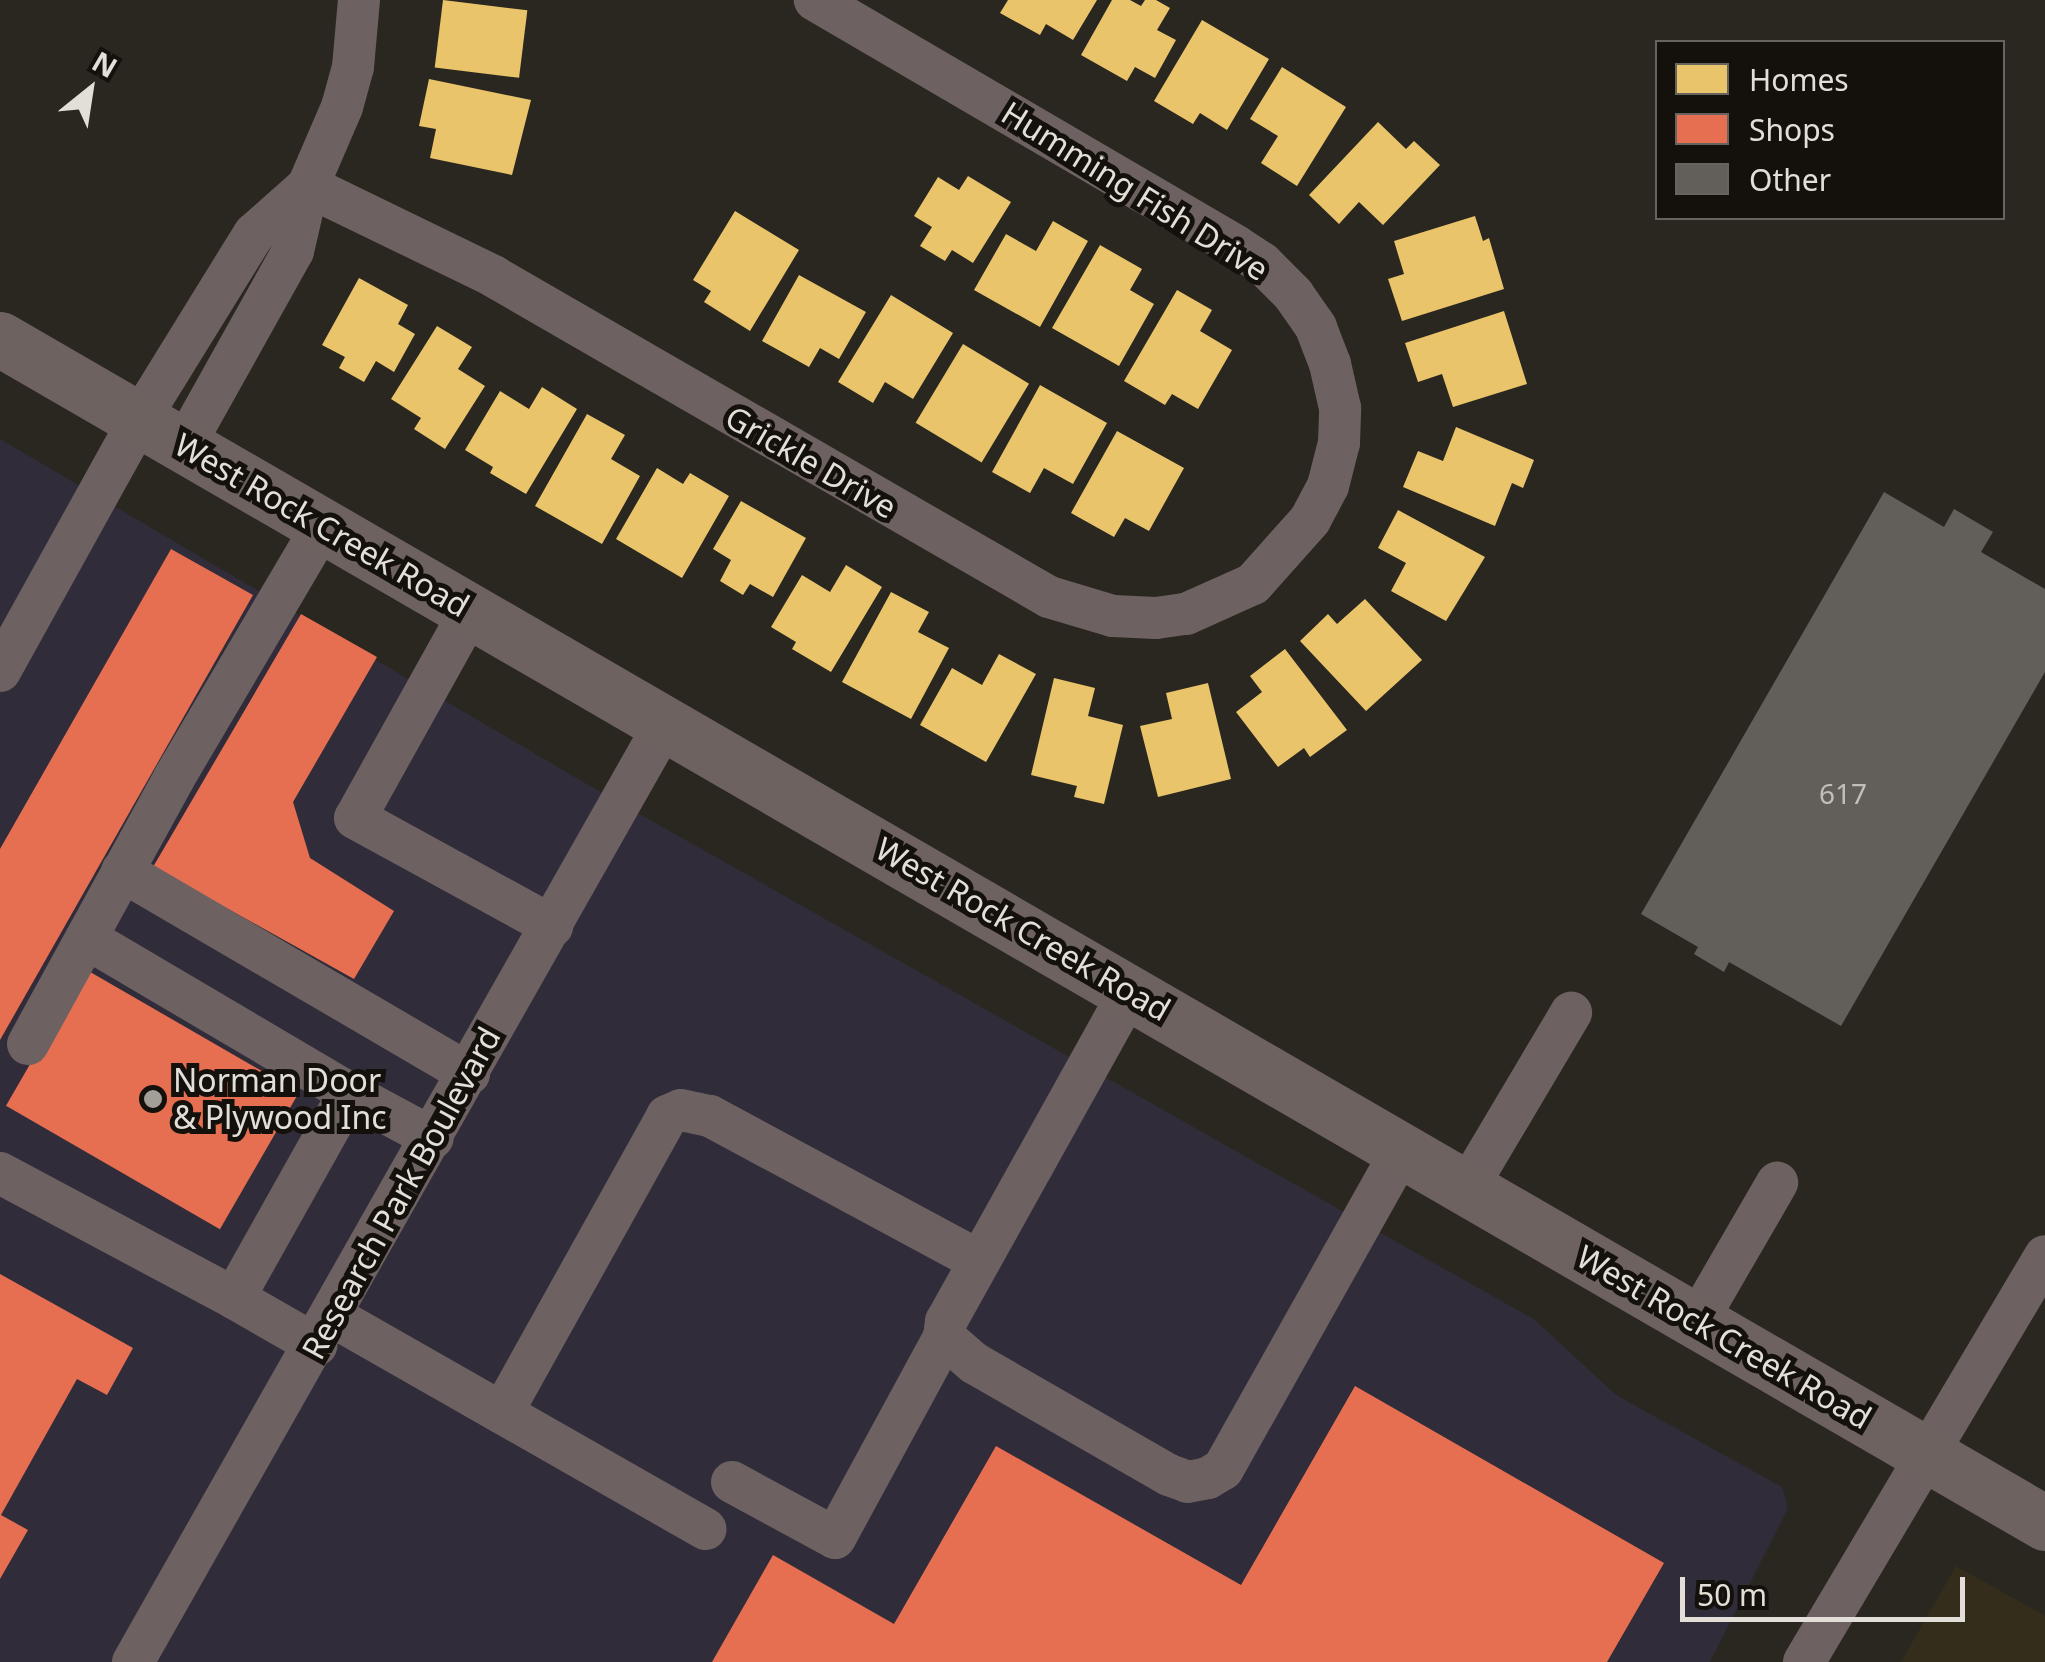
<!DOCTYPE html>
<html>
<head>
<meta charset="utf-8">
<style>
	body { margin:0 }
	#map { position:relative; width:2045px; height:1662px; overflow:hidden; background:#2a2720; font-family:"Noto Sans",sans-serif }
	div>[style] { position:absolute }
	.commercial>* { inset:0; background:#312c3a }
	.built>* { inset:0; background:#342d1c }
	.homes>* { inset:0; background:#e9c46a; transform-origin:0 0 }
	.shops>* { inset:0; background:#e76f51; transform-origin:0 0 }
	.building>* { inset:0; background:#625e59 }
	.minor>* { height:42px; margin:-21px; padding:0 21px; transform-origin:21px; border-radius:21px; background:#6d6261 }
	.major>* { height:55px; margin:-27.5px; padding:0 27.5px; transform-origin:27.5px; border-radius:27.5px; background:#6e6260 }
	.dots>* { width:28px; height:28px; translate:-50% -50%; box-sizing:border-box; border:5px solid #14110c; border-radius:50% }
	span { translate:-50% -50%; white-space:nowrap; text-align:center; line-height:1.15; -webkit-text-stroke:10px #14110c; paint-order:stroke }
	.number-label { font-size:28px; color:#c3bfb8 }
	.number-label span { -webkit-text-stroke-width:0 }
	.street-label { font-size:32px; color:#e3dfd8 }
	.poi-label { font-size:32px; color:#e3dfd8 }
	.left { translate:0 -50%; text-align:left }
	.legend { position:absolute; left:1655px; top:40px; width:350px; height:180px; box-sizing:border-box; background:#14110c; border:2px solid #67635e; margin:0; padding:12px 18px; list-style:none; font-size:30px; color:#e3dfd8 }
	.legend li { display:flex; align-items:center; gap:20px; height:50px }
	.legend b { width:50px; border:2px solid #67635e }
	.north { position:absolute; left:40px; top:40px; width:100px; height:100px; -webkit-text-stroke:8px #14110c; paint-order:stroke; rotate:30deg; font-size:28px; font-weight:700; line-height:40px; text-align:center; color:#e3dfd8 }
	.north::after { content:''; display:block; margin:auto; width:35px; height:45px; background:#e3dfd8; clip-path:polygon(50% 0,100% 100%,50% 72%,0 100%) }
	.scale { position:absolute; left:1680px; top:1577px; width:285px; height:45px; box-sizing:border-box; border:5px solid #e3dfd8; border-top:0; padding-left:12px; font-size:30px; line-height:35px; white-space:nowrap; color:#e3dfd8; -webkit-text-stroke:8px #14110c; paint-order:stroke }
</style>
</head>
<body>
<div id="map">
	<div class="commercial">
		<div style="clip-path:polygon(0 439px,590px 786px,1535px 1320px,1616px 1395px,1782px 1487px,1788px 1508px,1710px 1662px,0 1662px)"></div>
	</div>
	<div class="built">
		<div style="clip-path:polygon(1956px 1566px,2045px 1616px,2045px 1662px,1901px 1662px)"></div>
	</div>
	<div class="homes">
		<div style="left:443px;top:0;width:85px;height:68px;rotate:7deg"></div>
		<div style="clip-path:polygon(1008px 0,1097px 0,1073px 40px,1046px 24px,1040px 35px,1000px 13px)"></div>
		<div style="clip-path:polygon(1112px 0,1130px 0,1141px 6px,1145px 0,1156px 0,1170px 8px,1157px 30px,1176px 40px,1155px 78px,1135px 67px,1127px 81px,1081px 55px)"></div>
		<div style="clip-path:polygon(1202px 20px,1269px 59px,1227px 130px,1200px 113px,1193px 124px,1154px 101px)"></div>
		<div style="clip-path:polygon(1282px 67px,1346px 107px,1297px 186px,1261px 163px,1278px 136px,1250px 119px)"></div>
		<div style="clip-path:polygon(429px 79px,531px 100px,512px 175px,430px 158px,436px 129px,419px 126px)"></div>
		<div style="clip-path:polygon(1378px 122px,1406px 149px,1414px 141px,1440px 165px,1383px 225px,1359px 202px,1339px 224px,1309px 195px)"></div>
		<div style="clip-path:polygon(968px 176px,1011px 202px,973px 263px,952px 250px,945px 261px,920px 246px,932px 227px,914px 216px,938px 177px,959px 190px)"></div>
		<div style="clip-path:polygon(735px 211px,799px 250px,750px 331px,704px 302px,711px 291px,693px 280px)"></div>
		<div style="clip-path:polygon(1475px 216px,1483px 241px,1489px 238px,1504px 289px,1402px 321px,1388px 279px,1404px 274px,1394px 241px)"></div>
		<div style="clip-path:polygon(1053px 221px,1088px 241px,1040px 327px,974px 290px,1006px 234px,1036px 251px)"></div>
		<div style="clip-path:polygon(1100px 245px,1142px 269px,1130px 290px,1154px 304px,1119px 366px,1052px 328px)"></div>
		<div style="clip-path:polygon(799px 275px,866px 312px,839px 359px,820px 348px,809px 367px,762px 341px)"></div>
		<div style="clip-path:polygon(359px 278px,408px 305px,398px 324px,415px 334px,394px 372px,376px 361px,364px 382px,339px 368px,345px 357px,322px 345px)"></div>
		<div style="clip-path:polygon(1177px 290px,1212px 310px,1200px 331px,1232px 350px,1198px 409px,1172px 394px,1165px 405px,1124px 381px)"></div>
		<div style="clip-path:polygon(891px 295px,953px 333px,913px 399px,885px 382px,873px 403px,838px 382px)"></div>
		<div style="clip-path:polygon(1504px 311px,1527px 384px,1453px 407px,1442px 374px,1418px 382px,1405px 343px)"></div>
		<div style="clip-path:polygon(437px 326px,472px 347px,458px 369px,485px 386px,445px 449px,414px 429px,421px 418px,391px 399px)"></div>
		<div style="left:963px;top:344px;width:77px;height:92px;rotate:31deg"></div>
		<div style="clip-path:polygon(1040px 385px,1107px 423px,1073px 484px,1044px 468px,1030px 493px,992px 472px)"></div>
		<div style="clip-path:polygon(542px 387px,577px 409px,526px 494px,490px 473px,493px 467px,465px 450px,500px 391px,529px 409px)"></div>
		<div style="clip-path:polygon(587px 414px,625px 435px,611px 459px,640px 476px,602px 544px,535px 506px)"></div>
		<div style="clip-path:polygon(1456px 427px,1534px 460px,1523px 488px,1512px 483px,1495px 526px,1403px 487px,1418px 451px,1443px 461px)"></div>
		<div style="clip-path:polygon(1117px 431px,1184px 468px,1149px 531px,1125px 518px,1114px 537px,1071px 513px)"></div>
		<div style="clip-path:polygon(657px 468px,683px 484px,690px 473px,729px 496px,682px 578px,616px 539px)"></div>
		<div style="clip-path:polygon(741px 501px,806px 538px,773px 597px,750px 584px,743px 595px,720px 581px,731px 560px,713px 549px)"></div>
		<div style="clip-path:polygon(1398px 510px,1485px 557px,1446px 621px,1391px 591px,1406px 563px,1378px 548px)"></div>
		<div style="clip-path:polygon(846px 565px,882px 587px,831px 672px,792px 649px,796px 642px,771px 627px,802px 575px,830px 592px)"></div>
		<div style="clip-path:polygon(891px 592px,929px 612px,918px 632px,949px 648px,911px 719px,842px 682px)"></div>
		<div style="clip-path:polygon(1365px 599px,1422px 660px,1366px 711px,1300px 641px,1328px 614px,1337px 624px)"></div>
		<div style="clip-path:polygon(1285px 649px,1347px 730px,1310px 757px,1304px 748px,1278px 767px,1236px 712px,1262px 692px,1250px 676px)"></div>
		<div style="clip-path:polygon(999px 654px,1036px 674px,986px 762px,920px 725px,952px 668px,982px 685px)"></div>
		<div style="clip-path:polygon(1054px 678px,1095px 688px,1088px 716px,1123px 725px,1104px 804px,1074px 797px,1077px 786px,1031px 775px)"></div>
		<div style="clip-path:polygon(1208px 683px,1231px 779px,1158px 797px,1140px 726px,1172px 719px,1166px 693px)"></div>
	</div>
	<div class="shops">
		<div style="clip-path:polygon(171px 549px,253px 595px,0 1040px,0 849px)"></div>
		<div style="clip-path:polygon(301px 614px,377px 657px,293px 802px,310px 858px,394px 911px,354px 979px,153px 867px)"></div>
		<div style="left:85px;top:969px;width:247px;height:158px;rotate:30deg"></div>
		<div style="clip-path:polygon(0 1274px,133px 1348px,107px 1395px,77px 1379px,1px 1515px,28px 1530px,0 1579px)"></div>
		<div style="clip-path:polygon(1355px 1386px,1664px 1563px,1607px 1662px,712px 1662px,773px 1555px,894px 1624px,996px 1446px,1241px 1585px)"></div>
	</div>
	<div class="building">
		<div style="clip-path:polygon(1884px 492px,1944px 527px,1954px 509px,1993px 532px,1981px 552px,2045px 589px,2045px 672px,1841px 1026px,1729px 962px,1724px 972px,1694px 954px,1698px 947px,1641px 914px)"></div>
	</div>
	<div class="minor">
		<div style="left:308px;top:186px;width:206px;rotate:25.9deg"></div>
		<div style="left:493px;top:276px;width:642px;rotate:30deg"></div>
		<div style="left:1049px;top:597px;width:67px;rotate:16.5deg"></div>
		<div style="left:1113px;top:616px;width:43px;rotate:2.7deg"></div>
		<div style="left:1156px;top:618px;width:30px;rotate:-8deg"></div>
		<div style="left:1186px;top:614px;width:73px;rotate:-24.1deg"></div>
		<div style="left:1253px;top:584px;width:86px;rotate:-48.3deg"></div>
		<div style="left:1310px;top:520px;width:38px;rotate:-62deg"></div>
		<div style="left:1328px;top:486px;width:44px;rotate:-75.7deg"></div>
		<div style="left:1339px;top:443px;width:35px;rotate:-88deg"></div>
		<div style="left:1340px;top:408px;width:45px;rotate:-102.8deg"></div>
		<div style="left:1330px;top:364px;width:40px;rotate:-111deg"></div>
		<div style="left:1316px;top:327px;width:39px;rotate:-125deg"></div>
		<div style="left:1294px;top:295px;width:45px;rotate:-135deg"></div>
		<div style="left:1262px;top:263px;width:31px;rotate:-147deg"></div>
		<div style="left:1236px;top:246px;width:488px;rotate:-149.7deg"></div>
		<div style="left:184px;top:446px;width:223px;rotate:-60.8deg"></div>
		<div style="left:293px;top:251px;width:67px;rotate:-77deg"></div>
		<div style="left:308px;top:186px;width:86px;rotate:-66.7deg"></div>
		<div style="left:342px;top:107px;width:41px;rotate:-74.6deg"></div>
		<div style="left:353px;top:67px;width:67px;rotate:-84.9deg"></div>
		<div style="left:471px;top:610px;width:238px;rotate:119.1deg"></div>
		<div style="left:355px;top:818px;width:225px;rotate:28.7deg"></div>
		<div style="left:0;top:671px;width:287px;rotate:-61deg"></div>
		<div style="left:139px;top:420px;width:219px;rotate:-58.3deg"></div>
		<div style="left:254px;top:234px;width:72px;rotate:-41.6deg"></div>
		<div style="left:122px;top:871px;width:402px;rotate:30.3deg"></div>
		<div style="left:1130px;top:991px;width:378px;rotate:119.1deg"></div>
		<div style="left:946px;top:1321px;width:16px;rotate:97deg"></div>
		<div style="left:944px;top:1337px;width:40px;rotate:41deg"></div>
		<div style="left:974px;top:1363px;width:225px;rotate:29.9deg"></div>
		<div style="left:1169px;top:1475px;width:20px;rotate:20deg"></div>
		<div style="left:1188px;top:1482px;width:20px;rotate:-11deg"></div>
		<div style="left:1208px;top:1478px;width:17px;rotate:-31deg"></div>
		<div style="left:1223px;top:1469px;width:366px;rotate:-60.7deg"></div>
		<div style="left:28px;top:1044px;width:303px;rotate:-61.2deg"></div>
		<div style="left:174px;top:778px;width:294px;rotate:-59.5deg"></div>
		<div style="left:349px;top:1093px;width:95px;rotate:28.2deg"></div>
		<div style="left:0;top:1173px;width:265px;rotate:28.1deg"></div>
		<div style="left:234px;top:1298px;width:235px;rotate:-60.7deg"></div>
		<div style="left:349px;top:1093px;width:305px;rotate:-149.5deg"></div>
		<div style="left:1467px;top:1188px;width:204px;rotate:-59.3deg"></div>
		<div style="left:234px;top:1298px;width:95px;rotate:29.8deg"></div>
		<div style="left:332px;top:1316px;width:430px;rotate:29.7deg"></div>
		<div style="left:1697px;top:1321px;width:160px;rotate:-59.9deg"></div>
		<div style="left:502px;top:1413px;width:340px;rotate:-60.9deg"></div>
		<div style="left:667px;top:1116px;width:15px;rotate:-23deg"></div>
		<div style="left:681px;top:1110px;width:30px;rotate:12deg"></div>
		<div style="left:710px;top:1116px;width:306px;rotate:28.3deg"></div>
		<div style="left:732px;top:1482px;width:117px;rotate:28.5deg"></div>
		<div style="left:835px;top:1538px;width:229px;rotate:-61.5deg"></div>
		<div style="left:133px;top:1662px;width:1081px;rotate:-60.45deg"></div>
		<div style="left:1804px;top:1662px;width:472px;rotate:-59.3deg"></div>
	</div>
	<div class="major">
		<div style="left:0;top:339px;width:2363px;rotate:30.07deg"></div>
	</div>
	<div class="dots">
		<div style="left:153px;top:1099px;background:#a29f98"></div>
	</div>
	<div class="number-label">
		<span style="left:1843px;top:793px">617</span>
	</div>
	<div class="street-label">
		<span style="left:1135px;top:191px;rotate:32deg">Humming Fish Drive</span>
		<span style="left:811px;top:462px;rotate:30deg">Grickle Drive</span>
		<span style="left:322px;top:525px;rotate:30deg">West Rock Creek Road</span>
		<span style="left:1023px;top:929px;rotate:30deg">West Rock Creek Road</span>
		<span style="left:401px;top:1193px;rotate:-61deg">Research Park Boulevard</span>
		<span style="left:1724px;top:1337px;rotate:30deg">West Rock Creek Road</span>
	</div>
	<div class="poi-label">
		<span class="left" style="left:173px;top:1099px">Norman Door<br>&amp; Plywood Inc</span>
	</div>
	<ul class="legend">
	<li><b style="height:28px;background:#e9c46a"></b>Homes</li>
	<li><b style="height:28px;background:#e76f51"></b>Shops</li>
	<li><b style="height:28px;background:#625e59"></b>Other</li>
	</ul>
	<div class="north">N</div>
	<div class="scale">50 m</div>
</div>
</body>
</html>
